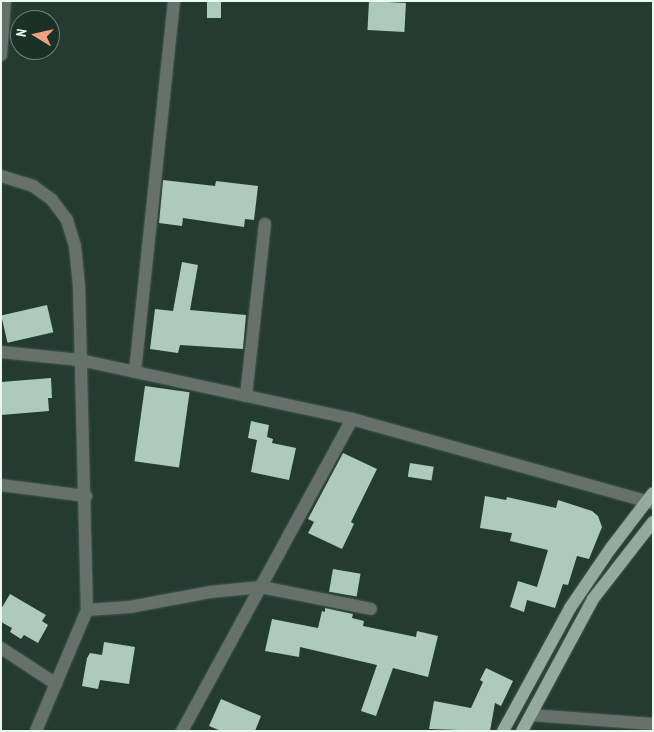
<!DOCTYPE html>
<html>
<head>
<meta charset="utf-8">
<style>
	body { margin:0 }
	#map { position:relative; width:654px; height:732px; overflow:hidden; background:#243b32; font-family:"PT Sans Narrow",sans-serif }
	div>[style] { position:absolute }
	.building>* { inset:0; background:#aec9bd; transform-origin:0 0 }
	.roads { filter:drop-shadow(0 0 1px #445951) drop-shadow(0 0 1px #445951) }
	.minor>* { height:12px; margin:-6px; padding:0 6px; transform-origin:6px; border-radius:6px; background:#66716c }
	.major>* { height:12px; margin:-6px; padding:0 6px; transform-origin:6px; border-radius:6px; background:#94aaa1 }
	span { translate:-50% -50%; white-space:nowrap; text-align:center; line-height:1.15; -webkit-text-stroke:5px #1a3128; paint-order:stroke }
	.frame { position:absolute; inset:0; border:2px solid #ebf9f3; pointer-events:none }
	.north { position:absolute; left:10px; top:10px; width:50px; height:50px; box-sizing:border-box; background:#1a3128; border:1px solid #6e8179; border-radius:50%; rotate:279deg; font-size:14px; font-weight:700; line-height:20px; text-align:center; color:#ebf9f3 }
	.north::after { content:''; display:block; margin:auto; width:18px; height:22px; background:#f3a081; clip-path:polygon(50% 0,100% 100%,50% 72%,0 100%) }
</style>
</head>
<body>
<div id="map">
	<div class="building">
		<div style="left:207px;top:1px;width:14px;height:17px"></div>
		<div style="left:369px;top:1px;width:37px;height:29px;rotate:3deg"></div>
		<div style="clip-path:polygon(163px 180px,215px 186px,216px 181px,258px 186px,254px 220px,245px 219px,244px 227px,183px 218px,182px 226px,159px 223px)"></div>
		<div style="clip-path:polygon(182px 262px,198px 265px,190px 310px,246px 315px,243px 349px,180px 345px,178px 353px,150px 349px,155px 309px,173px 311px)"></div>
		<div style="left:47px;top:305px;width:28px;height:47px;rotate:77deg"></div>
		<div style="clip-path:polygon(51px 378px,52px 398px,48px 398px,49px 411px,1px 415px,1px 382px)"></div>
		<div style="left:145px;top:386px;width:45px;height:76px;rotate:8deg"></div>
		<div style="clip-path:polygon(251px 421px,269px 425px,267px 437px,273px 439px,272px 443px,296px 448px,289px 480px,251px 472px,257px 440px,248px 438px)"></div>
		<div style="clip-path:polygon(343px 453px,377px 469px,351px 522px,354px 524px,342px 549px,308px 533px,314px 522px,308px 519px)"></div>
		<div style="left:410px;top:463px;width:24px;height:14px;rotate:9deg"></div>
		<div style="clip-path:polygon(485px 496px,506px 500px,507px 497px,556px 508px,558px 500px,592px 511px,598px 516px,602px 527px,589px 559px,577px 556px,568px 585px,563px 584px,555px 608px,527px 600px,524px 612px,510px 607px,518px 581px,537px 587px,548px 550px,510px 541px,512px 533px,480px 528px)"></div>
		<div style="left:333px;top:569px;width:28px;height:23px;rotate:10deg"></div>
		<div style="clip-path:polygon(10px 594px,46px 615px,42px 621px,48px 625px,38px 643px,24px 635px,21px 639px,10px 632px,12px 628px,1px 622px,1px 609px)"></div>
		<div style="clip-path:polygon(325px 608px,353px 614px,352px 618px,364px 621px,363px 626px,416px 637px,417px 631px,438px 636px,428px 677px,393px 668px,376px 716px,361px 711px,377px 665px,300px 647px,299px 657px,265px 651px,272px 619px,318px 628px,322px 611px,325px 612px)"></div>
		<div style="clip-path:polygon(104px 642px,135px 647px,129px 684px,100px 680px,98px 689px,82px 686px,87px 658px,90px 653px,102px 655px)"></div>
		<div style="clip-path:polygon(486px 668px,513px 681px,501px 706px,495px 703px,490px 731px,429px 729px,434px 701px,471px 708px,483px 682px,480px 680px)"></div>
		<div style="clip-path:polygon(221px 699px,261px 716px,255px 731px,221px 731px,209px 726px)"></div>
	</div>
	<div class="roads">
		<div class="minor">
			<div style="left:1px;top:55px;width:54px;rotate:-85.8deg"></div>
			<div style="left:1px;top:176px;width:34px;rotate:17deg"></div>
			<div style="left:33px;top:186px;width:24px;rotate:36deg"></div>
			<div style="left:52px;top:200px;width:25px;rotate:53deg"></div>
			<div style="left:67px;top:220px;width:27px;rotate:73deg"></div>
			<div style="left:75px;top:246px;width:40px;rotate:84.3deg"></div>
			<div style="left:79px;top:286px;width:324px;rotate:88.6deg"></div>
			<div style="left:87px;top:610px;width:131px;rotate:112.9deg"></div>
			<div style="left:1px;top:352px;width:79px;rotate:5.8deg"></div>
			<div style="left:80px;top:360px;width:278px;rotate:12.2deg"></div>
			<div style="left:352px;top:419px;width:313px;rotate:15.6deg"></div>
			<div style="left:135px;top:372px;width:373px;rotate:-84deg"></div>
			<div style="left:246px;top:396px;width:173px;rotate:-83.7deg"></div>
			<div style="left:1px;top:485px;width:86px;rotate:7.4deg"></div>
			<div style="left:87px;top:610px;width:43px;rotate:-4deg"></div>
			<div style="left:130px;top:607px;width:81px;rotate:-10.6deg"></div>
			<div style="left:210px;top:592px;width:51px;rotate:-5.6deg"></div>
			<div style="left:261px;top:587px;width:112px;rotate:11.3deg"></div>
			<div style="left:1px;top:648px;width:66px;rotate:33.2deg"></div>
			<div style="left:531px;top:715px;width:122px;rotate:4.2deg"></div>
			<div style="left:182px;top:731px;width:355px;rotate:-61.4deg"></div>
		</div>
		<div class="major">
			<div style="left:503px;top:731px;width:140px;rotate:-61.4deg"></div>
			<div style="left:570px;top:608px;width:73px;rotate:-55.7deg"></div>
			<div style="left:611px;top:548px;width:69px;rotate:-52.6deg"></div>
			<div style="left:522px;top:731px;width:150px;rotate:-61.7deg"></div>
			<div style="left:593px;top:599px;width:98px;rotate:-52.1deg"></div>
		</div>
	</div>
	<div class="frame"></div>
	<div class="north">N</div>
</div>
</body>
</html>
